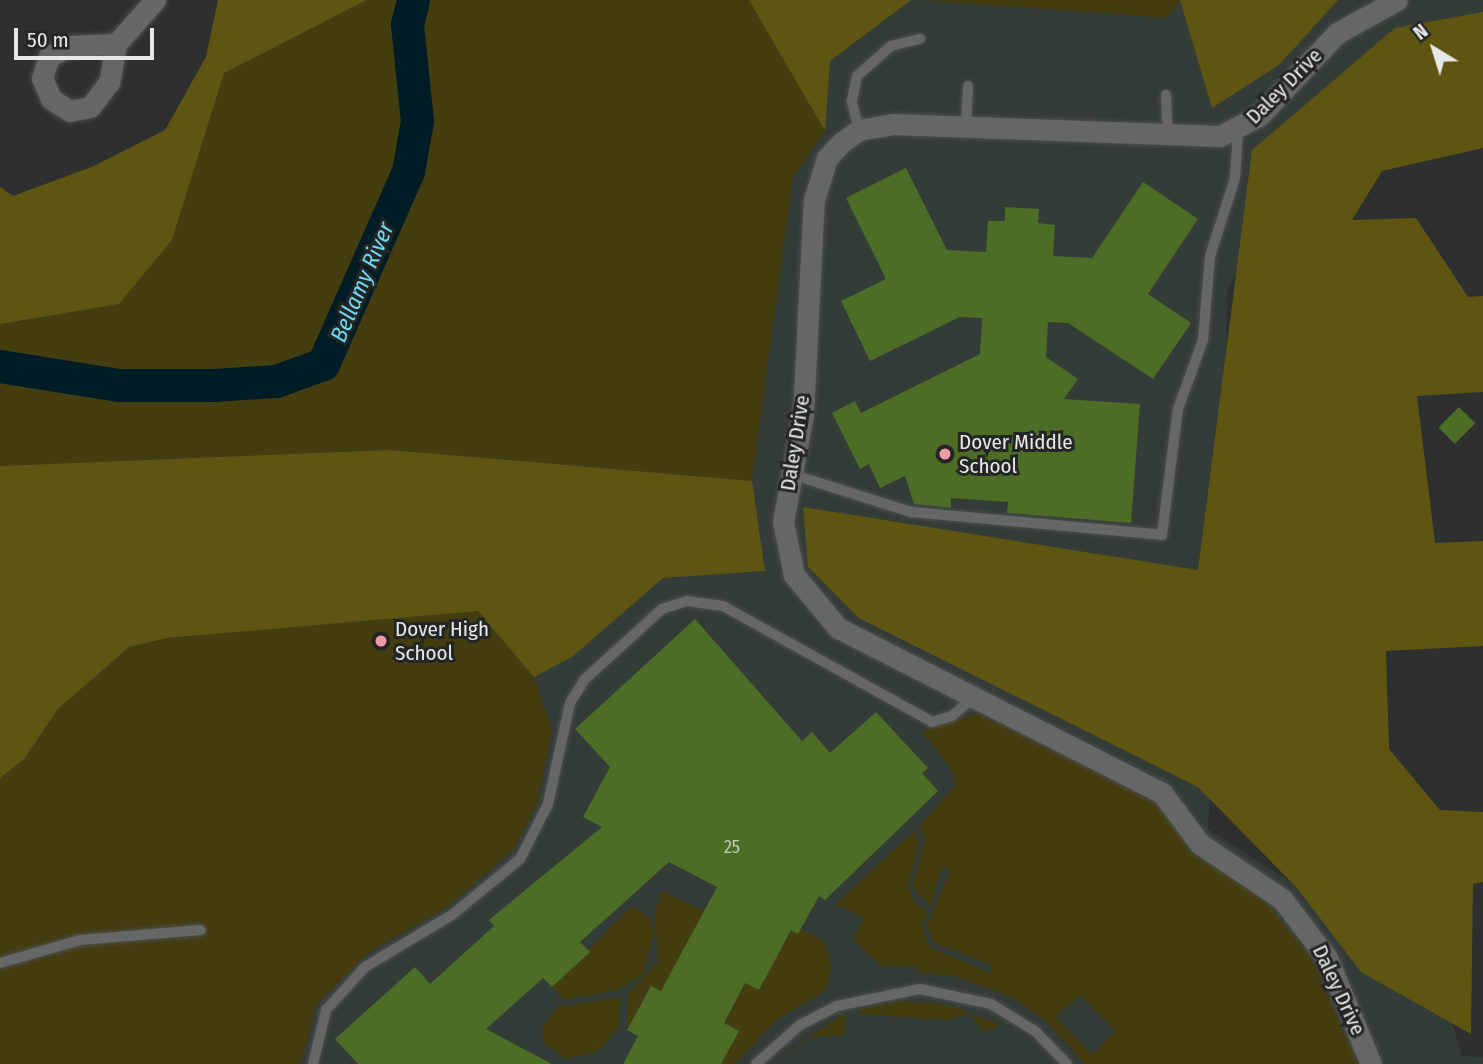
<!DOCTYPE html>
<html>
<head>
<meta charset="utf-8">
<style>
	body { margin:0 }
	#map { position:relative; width:1483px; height:1064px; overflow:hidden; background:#2d302e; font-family:"Fira Sans Condensed",sans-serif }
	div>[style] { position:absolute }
	.built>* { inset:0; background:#333c37 }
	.green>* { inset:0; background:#443d0f }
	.forest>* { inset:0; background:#5f5512 }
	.river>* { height:33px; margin:-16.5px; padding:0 16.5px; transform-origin:16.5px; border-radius:16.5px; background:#001c25 }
	.building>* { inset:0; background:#4d6d27; transform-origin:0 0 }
	.roads { filter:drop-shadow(0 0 2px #4c4e4d) drop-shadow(0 0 2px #4c4e4d) }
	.lane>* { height:10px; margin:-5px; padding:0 5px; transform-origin:5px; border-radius:5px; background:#646765 }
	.street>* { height:21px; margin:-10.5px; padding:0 10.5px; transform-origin:10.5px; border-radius:10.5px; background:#646765 }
	.dots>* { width:19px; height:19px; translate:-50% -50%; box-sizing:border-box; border:4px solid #232624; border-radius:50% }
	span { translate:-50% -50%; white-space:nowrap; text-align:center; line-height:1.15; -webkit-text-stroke:6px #232624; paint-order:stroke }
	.number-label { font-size:18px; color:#c0cab8 }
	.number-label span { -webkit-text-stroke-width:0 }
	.street-label { font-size:21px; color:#e7e9e8 }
	.poi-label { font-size:21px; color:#e7e9e8 }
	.left { translate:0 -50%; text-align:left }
	.water-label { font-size:23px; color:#6dd8f8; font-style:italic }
	.north { position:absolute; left:1399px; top:14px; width:70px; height:70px; -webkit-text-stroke:5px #232624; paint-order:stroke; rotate:322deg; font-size:19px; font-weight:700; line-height:28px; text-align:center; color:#e7e9e8 }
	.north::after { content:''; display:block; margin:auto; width:24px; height:32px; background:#e7e9e8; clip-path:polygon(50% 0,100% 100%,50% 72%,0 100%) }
	.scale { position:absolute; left:14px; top:28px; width:140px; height:32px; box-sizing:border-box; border:4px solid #e7e9e8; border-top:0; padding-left:9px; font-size:21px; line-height:24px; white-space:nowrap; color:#e7e9e8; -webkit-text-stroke:5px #232624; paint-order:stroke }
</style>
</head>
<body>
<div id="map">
	<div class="built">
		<div style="clip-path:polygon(763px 0,1483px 0,1483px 140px,1306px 138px,1227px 291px,1222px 574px,1208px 829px,1297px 886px,1399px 831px,1462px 1056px,1483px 1057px,1483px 1064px,0 1064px,0 572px)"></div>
	</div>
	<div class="green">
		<div style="clip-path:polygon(367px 0,749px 0,825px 131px,793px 177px,752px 481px,390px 450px,0 466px,0 324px,119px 304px,172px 239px,224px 73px)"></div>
		<div style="clip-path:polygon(923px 0,1180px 0,1180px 1px,1167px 18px)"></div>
		<div style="clip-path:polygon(478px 611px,534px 677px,552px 730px,537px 805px,513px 850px,445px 909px,372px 950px,316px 1006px,301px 1064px,0 1064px,0 778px,24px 759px,58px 709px,129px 648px,167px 638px)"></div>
		<div style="clip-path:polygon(evenodd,977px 713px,1147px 796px,1163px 807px,1191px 852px,1265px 900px,1311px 957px,1358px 1064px,1085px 1064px,1045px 1020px,1011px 997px,956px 976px,919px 973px,919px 967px,882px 967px,853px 940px,864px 918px,836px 904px,915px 830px,919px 842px,908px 887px,915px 903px,928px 911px,922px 927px,930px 947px,990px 973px,992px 965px,934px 943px,930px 934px,927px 926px,950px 870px,942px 867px,930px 907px,913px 886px,925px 839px,919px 827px,955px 786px,953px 772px,922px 731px,977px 713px,1080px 995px,1116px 1031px,1092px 1055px,1056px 1017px,1080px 995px)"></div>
		<div style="clip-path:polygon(662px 891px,704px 911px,661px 991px,650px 986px,627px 1030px,628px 992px,658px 962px,655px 912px)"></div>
		<div style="clip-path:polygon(631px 907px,650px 917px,654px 933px,643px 974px,619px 990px,564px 1000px,552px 987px)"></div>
		<div style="clip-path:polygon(801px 929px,825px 942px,832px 968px,824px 992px,779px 1018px,734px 1064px,721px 1064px,738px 1031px,724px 1023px,745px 983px,759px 990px,791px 930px)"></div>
		<div style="clip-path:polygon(620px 997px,619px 1027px,599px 1051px,567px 1059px,544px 1043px,542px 1028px,557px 1007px)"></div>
		<div style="clip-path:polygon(900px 1001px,950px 1005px,1001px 1025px,983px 1032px,970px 1013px,949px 1020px,859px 1014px,859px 1009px)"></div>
		<div style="clip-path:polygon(845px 1013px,845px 1035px,812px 1037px,770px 1064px)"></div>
	</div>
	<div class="forest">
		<div style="clip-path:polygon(218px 0,367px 0,224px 73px,172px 240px,119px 304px,0 324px,0 187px,13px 196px,94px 166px,165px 130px,206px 57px)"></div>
		<div style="clip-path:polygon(749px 0,911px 0,830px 61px,825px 131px)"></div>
		<div style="clip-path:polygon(1180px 0,1338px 0,1279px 65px,1212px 108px)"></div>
		<div style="clip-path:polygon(1483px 12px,1483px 148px,1382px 171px,1352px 220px,1416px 218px,1468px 297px,1483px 296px,1483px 392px,1417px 396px,1435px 543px,1483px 541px,1483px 646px,1386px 651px,1389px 749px,1440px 810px,1483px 812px,1483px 882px,1473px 884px,1471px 1034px,1361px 972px,1297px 888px,1198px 787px,859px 618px,808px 567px,803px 507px,1198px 570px,1252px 150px,1395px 28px)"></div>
		<div style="clip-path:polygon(390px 450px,752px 481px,765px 571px,663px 578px,572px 657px,534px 677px,478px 611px,167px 638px,129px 647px,58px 709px,24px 759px,0 778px,0 466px)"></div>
	</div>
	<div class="river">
		<div style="left:0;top:366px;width:120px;rotate:9.1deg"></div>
		<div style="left:118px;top:385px;width:96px"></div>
		<div style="left:214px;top:385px;width:62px;rotate:-3.7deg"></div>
		<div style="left:276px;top:381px;width:50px;rotate:-19.9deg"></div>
		<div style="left:323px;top:364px;width:211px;rotate:-66.2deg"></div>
		<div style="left:408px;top:171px;width:51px;rotate:-79.8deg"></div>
		<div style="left:417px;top:121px;width:98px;rotate:-95.9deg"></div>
		<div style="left:407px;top:24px;width:25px;rotate:-76deg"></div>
	</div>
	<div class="building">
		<div style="clip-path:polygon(906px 168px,947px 250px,986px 252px,988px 221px,1005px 221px,1005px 207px,1039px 209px,1038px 223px,1055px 225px,1053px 256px,1092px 258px,1143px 182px,1198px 219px,1148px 294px,1191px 323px,1153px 379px,1068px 323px,1048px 322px,1046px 357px,1078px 379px,1064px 399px,1140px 404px,1131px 523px,1007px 513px,1008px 502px,951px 498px,951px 508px,914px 504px,905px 476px,880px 488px,869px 464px,860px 469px,832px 413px,855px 401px,861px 413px,980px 354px,982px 318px,960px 317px,870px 361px,841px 301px,886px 279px,846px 198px)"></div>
		<div style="left:1459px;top:407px;width:23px;height:29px;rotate:45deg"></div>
		<div style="clip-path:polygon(695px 619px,802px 741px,812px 732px,830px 753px,876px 712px,928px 768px,922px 773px,938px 791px,825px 900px,819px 896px,798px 934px,791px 930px,759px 990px,745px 983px,724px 1023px,739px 1031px,721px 1064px,623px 1064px,638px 1036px,627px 1030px,651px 986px,661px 991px,717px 887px,669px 862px,580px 942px,590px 952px,552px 987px,543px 978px,486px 1029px,552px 1064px,358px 1064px,335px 1039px,415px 967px,430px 984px,494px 926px,489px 920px,602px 827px,583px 817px,610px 767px,575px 729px)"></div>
	</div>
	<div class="roads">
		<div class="lane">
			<div style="left:1166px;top:95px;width:43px;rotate:87.3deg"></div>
			<div style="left:966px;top:126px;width:40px;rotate:-87.1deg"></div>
			<div style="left:859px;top:130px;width:30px;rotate:-104deg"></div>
			<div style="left:852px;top:101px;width:25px;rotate:-79deg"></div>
			<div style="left:857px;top:76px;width:45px;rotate:-41.4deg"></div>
			<div style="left:891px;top:46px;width:30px;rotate:-14deg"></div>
			<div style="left:791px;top:474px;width:126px;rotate:17.6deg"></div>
			<div style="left:911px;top:512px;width:252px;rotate:5.2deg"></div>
			<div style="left:1162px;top:535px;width:127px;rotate:-82.8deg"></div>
			<div style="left:1178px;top:409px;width:73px;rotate:-70.1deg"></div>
			<div style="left:1203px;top:340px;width:84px;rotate:-85.2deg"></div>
			<div style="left:1210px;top:256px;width:82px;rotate:-72.2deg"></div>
			<div style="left:1235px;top:178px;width:47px;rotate:-86.3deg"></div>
			<div style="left:0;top:963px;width:83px;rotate:-16deg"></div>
			<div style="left:80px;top:940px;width:121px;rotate:-4.7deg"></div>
			<div style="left:313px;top:1064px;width:56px;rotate:-76.5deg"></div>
			<div style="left:326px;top:1010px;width:58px;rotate:-47.8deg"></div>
			<div style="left:365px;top:967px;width:101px;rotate:-30.9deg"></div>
			<div style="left:452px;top:915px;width:88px;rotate:-39.5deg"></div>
			<div style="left:520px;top:859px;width:62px;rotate:-63deg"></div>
			<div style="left:548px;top:804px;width:103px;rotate:-77.7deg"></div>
			<div style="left:570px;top:703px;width:28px;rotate:-58deg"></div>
			<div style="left:585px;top:679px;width:104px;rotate:-42.3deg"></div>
			<div style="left:662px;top:609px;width:26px;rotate:-18deg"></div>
			<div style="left:687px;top:601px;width:36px;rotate:8deg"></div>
			<div style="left:723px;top:606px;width:239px;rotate:29deg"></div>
			<div style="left:932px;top:722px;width:21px;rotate:-17deg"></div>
			<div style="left:952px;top:716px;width:28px;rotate:-41deg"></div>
			<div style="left:756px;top:1064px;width:59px;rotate:-41.6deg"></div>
			<div style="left:800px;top:1025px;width:42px;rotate:-27.2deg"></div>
			<div style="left:837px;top:1006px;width:85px;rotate:-11.6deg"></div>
			<div style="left:920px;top:989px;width:73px;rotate:11.9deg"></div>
			<div style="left:991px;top:1004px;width:52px;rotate:31.5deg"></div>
			<div style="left:1035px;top:1031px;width:46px;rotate:45.9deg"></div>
		</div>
		<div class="street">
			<div style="left:116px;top:44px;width:39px;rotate:100deg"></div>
			<div style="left:109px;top:82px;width:31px;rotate:127deg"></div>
			<div style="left:90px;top:107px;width:20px;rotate:169deg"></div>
			<div style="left:70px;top:111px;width:22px;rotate:-148deg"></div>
			<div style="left:51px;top:99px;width:23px;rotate:-113deg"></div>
			<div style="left:42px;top:78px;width:23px;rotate:-72deg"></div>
			<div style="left:49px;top:56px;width:24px;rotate:-24deg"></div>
			<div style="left:71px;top:46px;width:45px;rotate:-2.5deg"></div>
			<div style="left:116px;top:44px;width:59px;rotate:-48.4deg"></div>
			<div style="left:1371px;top:1064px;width:115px;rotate:-112.5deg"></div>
			<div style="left:1327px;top:958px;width:74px;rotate:-127.3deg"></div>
			<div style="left:1282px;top:899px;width:99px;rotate:-146.1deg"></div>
			<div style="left:1200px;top:844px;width:64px;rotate:-126.7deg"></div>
			<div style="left:1162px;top:793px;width:364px;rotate:-153deg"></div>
			<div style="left:838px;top:628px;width:69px;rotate:-129.7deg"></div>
			<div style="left:794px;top:575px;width:54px;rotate:-101.7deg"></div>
			<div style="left:783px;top:522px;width:110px;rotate:-79.5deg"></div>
			<div style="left:803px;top:414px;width:214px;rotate:-87.1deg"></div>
			<div style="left:814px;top:200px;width:44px;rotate:-72.8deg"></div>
			<div style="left:827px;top:158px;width:22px;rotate:-47deg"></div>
			<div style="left:842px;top:142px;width:21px;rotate:-35deg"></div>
			<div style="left:859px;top:130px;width:34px;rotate:-10deg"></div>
			<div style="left:892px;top:124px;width:328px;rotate:2.1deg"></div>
			<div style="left:1220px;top:136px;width:45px;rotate:-27.7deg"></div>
			<div style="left:1260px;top:115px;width:112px;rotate:-46.8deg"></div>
			<div style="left:1337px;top:33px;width:68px;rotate:-28.8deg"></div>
		</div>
	</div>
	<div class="dots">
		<div style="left:945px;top:454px;background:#f39aa7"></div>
		<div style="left:381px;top:641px;background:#f39aa7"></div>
	</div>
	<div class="number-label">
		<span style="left:732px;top:847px">25</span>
	</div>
	<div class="street-label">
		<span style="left:1284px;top:86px;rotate:-45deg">Daley Drive</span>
		<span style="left:795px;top:443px;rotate:-81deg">Daley Drive</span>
		<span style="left:1339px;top:990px;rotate:65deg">Daley Drive</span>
	</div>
	<div class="poi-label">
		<span class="left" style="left:959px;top:454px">Dover Middle<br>School</span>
		<span class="left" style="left:395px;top:641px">Dover High<br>School</span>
	</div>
	<div class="water-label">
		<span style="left:362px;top:282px;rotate:-67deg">Bellamy River</span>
	</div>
	<div class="north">N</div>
	<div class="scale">50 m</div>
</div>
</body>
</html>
